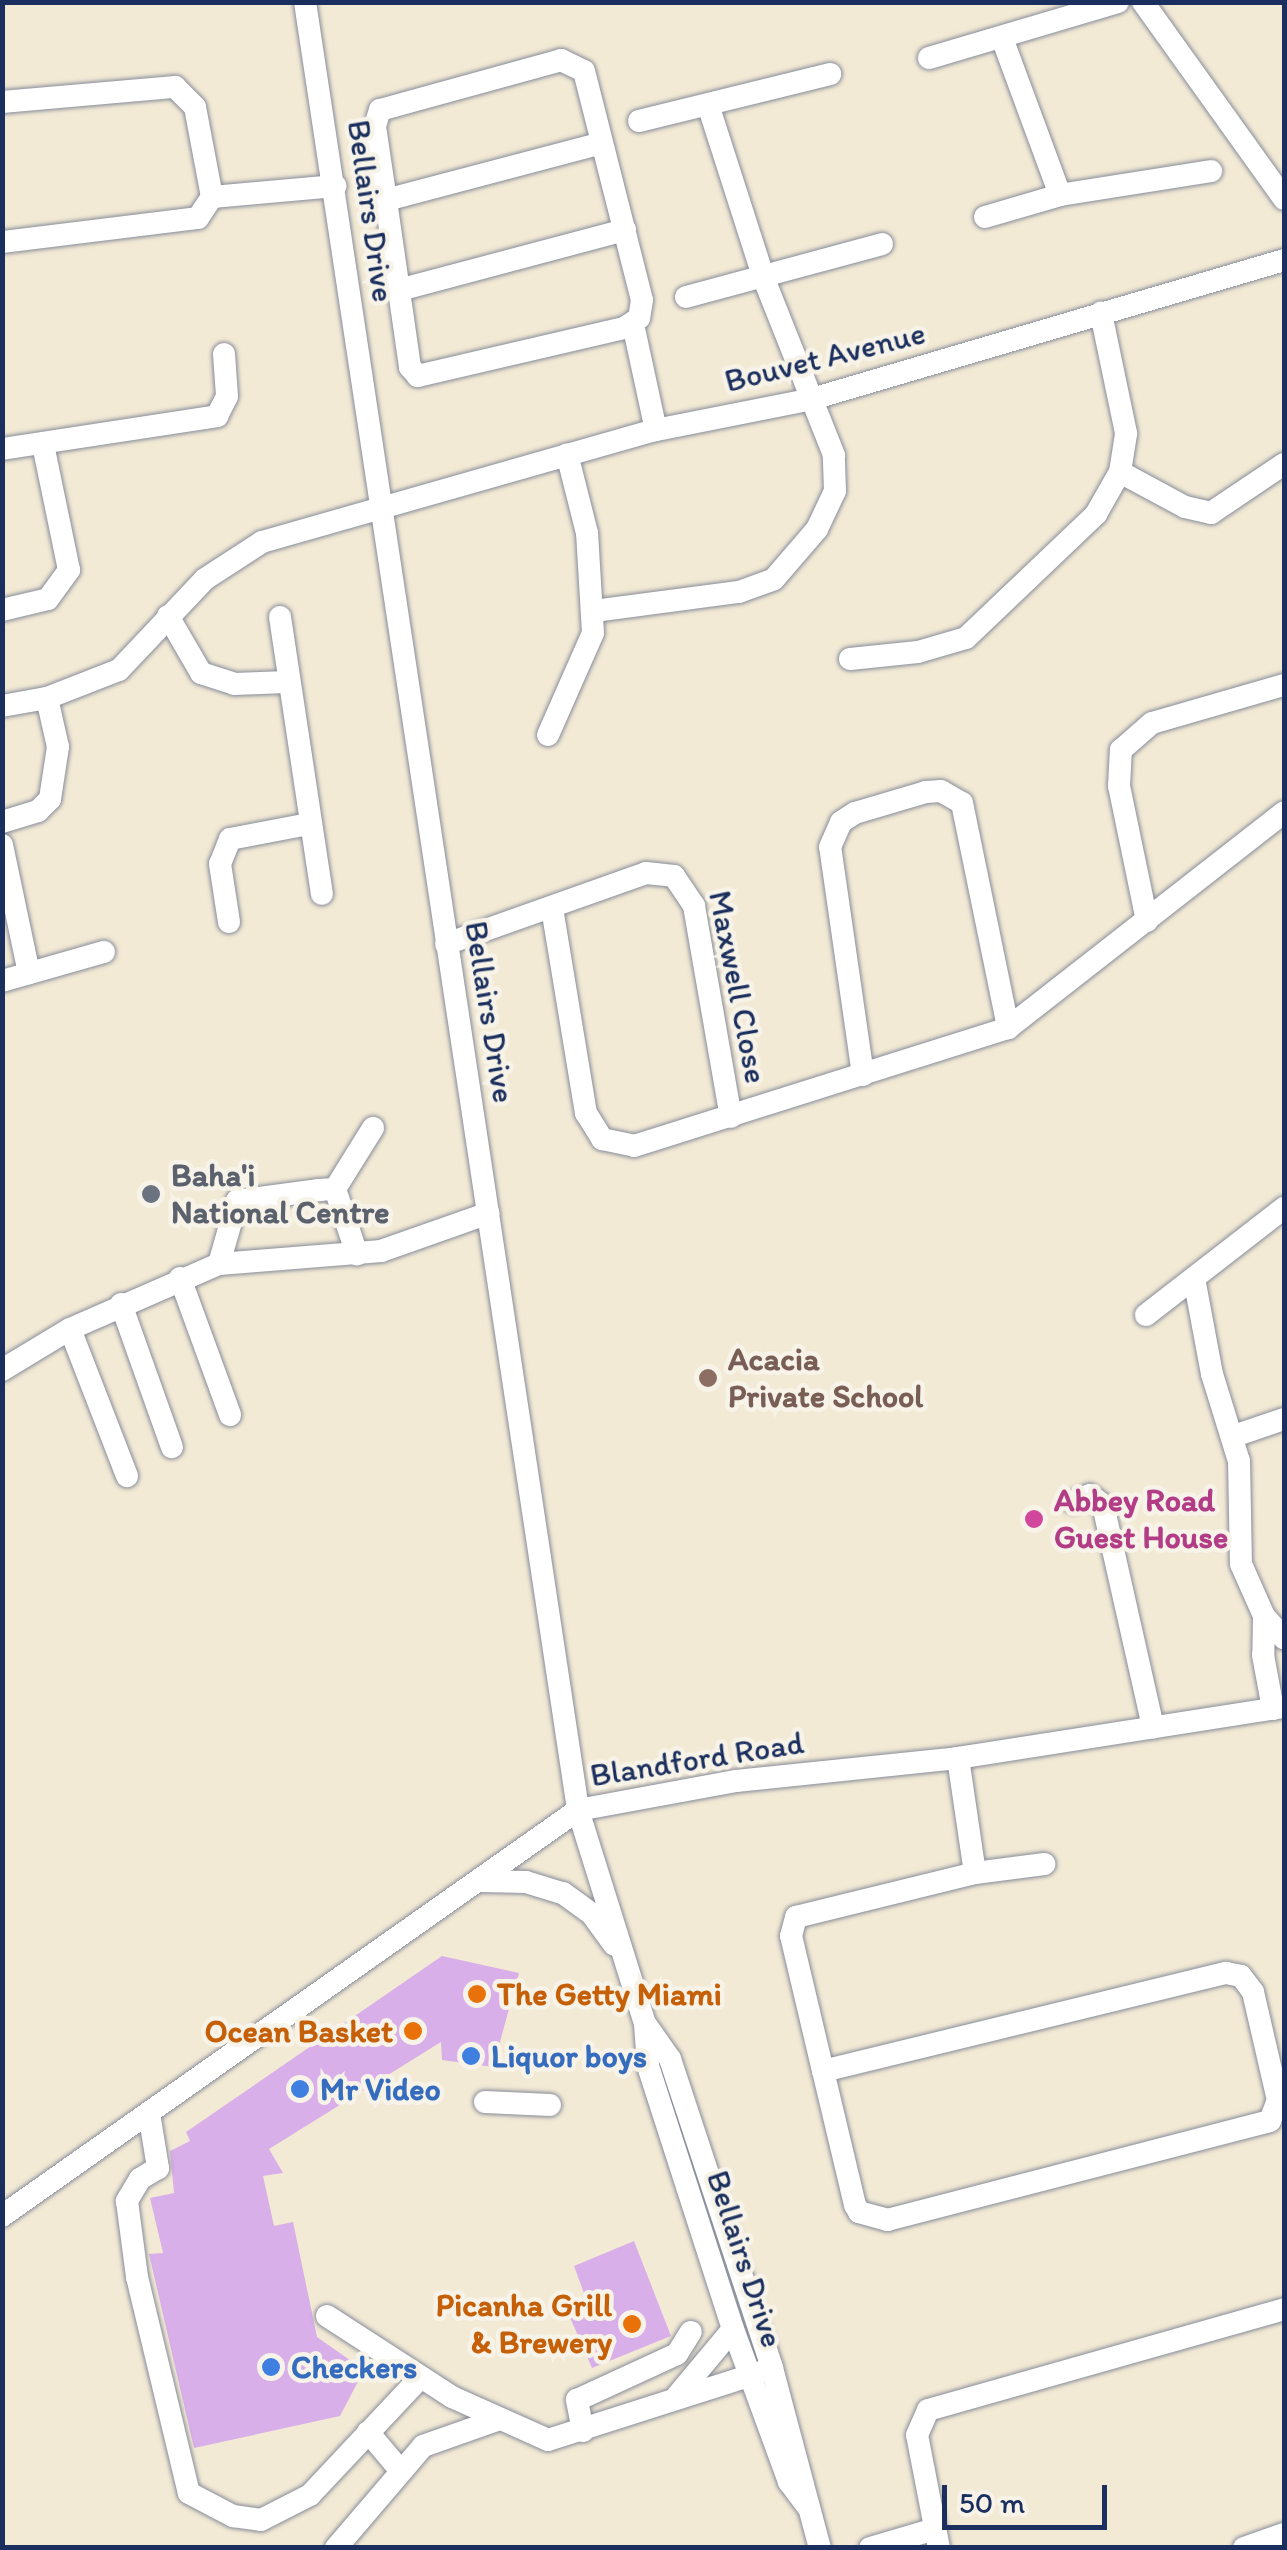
<!DOCTYPE html>
<html>
<head>
<meta charset="utf-8">
<style>
	body { margin:0 }
	#map { position:relative; width:1287px; height:2550px; overflow:hidden; background:#f3ead5; font-family:Itim,sans-serif }
	div>[style] { position:absolute }
	.building>* { inset:0; background:#d8afe8 }
	.roads { filter:drop-shadow(0 0 2px #878c9a) drop-shadow(0 0 2px #878c9a) }
	.minor>* { height:22px; margin:-11px; padding:0 11px; transform-origin:11px; border-radius:11px; background:#fff }
	.dots>* { width:28px; height:28px; translate:-50% -50%; box-sizing:border-box; border:5px solid #f7f3e8; border-radius:50% }
	span { translate:-50% -50%; white-space:nowrap; text-align:center; line-height:1.15; -webkit-text-stroke:9px #f7f3e8; paint-order:stroke }
	.street-label { font-size:32px; color:#1b2f5e }
	.worship-label { font-size:32px; color:#5b616d; font-weight:700 }
	.left { translate:0 -50%; text-align:left }
	.education-label { font-size:32px; color:#785e54; font-weight:700 }
	.hotel-label { font-size:32px; color:#b23c85; font-weight:700 }
	.food-label { font-size:32px; color:#c56008; font-weight:700 }
	.right { translate:-100% -50%; text-align:right }
	.shop-label { font-size:32px; color:#366cbe; font-weight:700 }
	.frame { position:absolute; inset:0; border:5px solid #1b2f5e; pointer-events:none }
	.scale { position:absolute; left:942px; top:2485px; width:165px; height:45px; box-sizing:border-box; border:5px solid #1b2f5e; border-top:0; padding-left:12px; font-size:30px; line-height:35px; white-space:nowrap; color:#1b2f5e; -webkit-text-stroke:8px #f7f3e8; paint-order:stroke }
</style>
</head>
<body>
<div id="map">
	<div class="building">
		<div style="clip-path:polygon(442px 1956px,519px 1973px,493px 2067px,442px 2060px,441px 2042px,269px 2149px,283px 2173px,263px 2176px,274px 2226px,293px 2222px,317px 2337px,364px 2370px,340px 2416px,194px 2448px,149px 2254px,163px 2253px,150px 2198px,174px 2193px,170px 2151px,190px 2141px,186px 2132px)"></div>
		<div style="clip-path:polygon(634px 2241px,671px 2336px,592px 2368px,569px 2315px,589px 2307px,574px 2266px)"></div>
	</div>
	<div class="roads">
		<div class="minor">
			<div style="left:305px;top:2px;width:1828px;rotate:81.41deg"></div>
			<div style="left:578px;top:1810px;width:224px;rotate:72.6deg"></div>
			<div style="left:645px;top:2024px;width:42px;rotate:85.9deg"></div>
			<div style="left:648px;top:2066px;width:276px;rotate:72.1deg"></div>
			<div style="left:733px;top:2329px;width:163px;rotate:69.9deg"></div>
			<div style="left:789px;top:2482px;width:30px;rotate:53deg"></div>
			<div style="left:1143px;top:2px;width:242px;rotate:54.4deg"></div>
			<div style="left:1002px;top:38px;width:167px;rotate:69.7deg"></div>
			<div style="left:929px;top:58px;width:197px;rotate:-16.5deg"></div>
			<div style="left:561px;top:60px;width:25px;rotate:26deg"></div>
			<div style="left:584px;top:71px;width:236px;rotate:75.8deg"></div>
			<div style="left:642px;top:300px;width:18px;rotate:99deg"></div>
			<div style="left:639px;top:318px;width:18px;rotate:146deg"></div>
			<div style="left:624px;top:328px;width:212px;rotate:166.9deg"></div>
			<div style="left:418px;top:376px;width:12px;rotate:-132deg"></div>
			<div style="left:410px;top:367px;width:169px;rotate:-98.2deg"></div>
			<div style="left:386px;top:200px;width:75px;rotate:-98.5deg"></div>
			<div style="left:375px;top:126px;width:17px;rotate:-73deg"></div>
			<div style="left:380px;top:110px;width:188px;rotate:-15.4deg"></div>
			<div style="left:2px;top:102px;width:174px;rotate:-5deg"></div>
			<div style="left:175px;top:87px;width:28px;rotate:45deg"></div>
			<div style="left:195px;top:107px;width:92px;rotate:79.3deg"></div>
			<div style="left:212px;top:197px;width:25px;rotate:124deg"></div>
			<div style="left:198px;top:218px;width:197px;rotate:173deg"></div>
			<div style="left:639px;top:121px;width:197px;rotate:-13.8deg"></div>
			<div style="left:212px;top:197px;width:124px;rotate:-5.1deg"></div>
			<div style="left:386px;top:200px;width:223px;rotate:-14.8deg"></div>
			<div style="left:985px;top:217px;width:78px;rotate:-16.3deg"></div>
			<div style="left:1060px;top:195px;width:153px;rotate:-9deg"></div>
			<div style="left:399px;top:290px;width:234px;rotate:-14.9deg"></div>
			<div style="left:686px;top:297px;width:203px;rotate:-15.1deg"></div>
			<div style="left:633px;top:324px;width:108px;rotate:77.8deg"></div>
			<div style="left:2px;top:449px;width:218px;rotate:-8.7deg"></div>
			<div style="left:217px;top:416px;width:22px;rotate:-63deg"></div>
			<div style="left:227px;top:396px;width:42px;rotate:-94.1deg"></div>
			<div style="left:1120px;top:472px;width:74px;rotate:28.3deg"></div>
			<div style="left:1185px;top:507px;width:27px;rotate:13deg"></div>
			<div style="left:1211px;top:513px;width:88px;rotate:-33.9deg"></div>
			<div style="left:2px;top:610px;width:47px;rotate:-13.4deg"></div>
			<div style="left:48px;top:599px;width:36px;rotate:-54deg"></div>
			<div style="left:69px;top:570px;width:129px;rotate:-101.7deg"></div>
			<div style="left:594px;top:611px;width:146px;rotate:-7.5deg"></div>
			<div style="left:739px;top:592px;width:37px;rotate:-20deg"></div>
			<div style="left:774px;top:579px;width:66px;rotate:-49.3deg"></div>
			<div style="left:817px;top:529px;width:42px;rotate:-64.7deg"></div>
			<div style="left:835px;top:491px;width:36px;rotate:-92deg"></div>
			<div style="left:834px;top:455px;width:189px;rotate:-111.7deg"></div>
			<div style="left:764px;top:279px;width:183px;rotate:-107.8deg"></div>
			<div style="left:168px;top:616px;width:66px;rotate:59.9deg"></div>
			<div style="left:201px;top:673px;width:35px;rotate:18deg"></div>
			<div style="left:234px;top:684px;width:53px;rotate:-2.2deg"></div>
			<div style="left:280px;top:617px;width:280px;rotate:81.4deg"></div>
			<div style="left:850px;top:659px;width:68px;rotate:-5.9deg"></div>
			<div style="left:918px;top:652px;width:50px;rotate:-16.3deg"></div>
			<div style="left:966px;top:638px;width:180px;rotate:-43.6deg"></div>
			<div style="left:1096px;top:514px;width:48px;rotate:-60.3deg"></div>
			<div style="left:1120px;top:472px;width:39px;rotate:-81deg"></div>
			<div style="left:1126px;top:433px;width:123px;rotate:-101.8deg"></div>
			<div style="left:2px;top:706px;width:46px;rotate:-10.1deg"></div>
			<div style="left:47px;top:698px;width:77px;rotate:-21.3deg"></div>
			<div style="left:119px;top:670px;width:125px;rotate:-46.6deg"></div>
			<div style="left:205px;top:579px;width:68px;rotate:-33deg"></div>
			<div style="left:262px;top:542px;width:410px;rotate:-15.9deg"></div>
			<div style="left:656px;top:430px;width:159px;rotate:-11.2deg"></div>
			<div style="left:812px;top:399px;width:492px;rotate:-16.4deg"></div>
			<div style="left:548px;top:735px;width:111px;rotate:-66.2deg"></div>
			<div style="left:593px;top:633px;width:100px;rotate:-93.4deg"></div>
			<div style="left:587px;top:533px;width:81px;rotate:-104.2deg"></div>
			<div style="left:2px;top:822px;width:38px;rotate:-17deg"></div>
			<div style="left:38px;top:811px;width:17px;rotate:-45deg"></div>
			<div style="left:50px;top:799px;width:53px;rotate:-81.3deg"></div>
			<div style="left:58px;top:747px;width:50px;rotate:-102.7deg"></div>
			<div style="left:2px;top:845px;width:131px;rotate:78.1deg"></div>
			<div style="left:552px;top:908px;width:208px;rotate:80.6deg"></div>
			<div style="left:586px;top:1113px;width:31px;rotate:58deg"></div>
			<div style="left:602px;top:1139px;width:33px;rotate:12deg"></div>
			<div style="left:634px;top:1146px;width:392px;rotate:-17.5deg"></div>
			<div style="left:1008px;top:1028px;width:350px;rotate:-38deg"></div>
			<div style="left:1147px;top:921px;width:138px;rotate:-101.7deg"></div>
			<div style="left:1119px;top:786px;width:36px;rotate:-87deg"></div>
			<div style="left:1121px;top:750px;width:41px;rotate:-41.1deg"></div>
			<div style="left:1152px;top:723px;width:137px;rotate:-16.1deg"></div>
			<div style="left:229px;top:922px;width:59px;rotate:-98.8deg"></div>
			<div style="left:220px;top:864px;width:27px;rotate:-68deg"></div>
			<div style="left:230px;top:839px;width:80px;rotate:-10.8deg"></div>
			<div style="left:446px;top:944px;width:212px;rotate:-19.5deg"></div>
			<div style="left:646px;top:873px;width:28px;rotate:6deg"></div>
			<div style="left:674px;top:876px;width:36px;rotate:56deg"></div>
			<div style="left:694px;top:906px;width:214px;rotate:80.1deg"></div>
			<div style="left:2px;top:981px;width:106px;rotate:-15.9deg"></div>
			<div style="left:863px;top:1075px;width:230px;rotate:-98.2deg"></div>
			<div style="left:830px;top:847px;width:27px;rotate:-66deg"></div>
			<div style="left:841px;top:822px;width:17px;rotate:-33deg"></div>
			<div style="left:855px;top:813px;width:74px;rotate:-16.5deg"></div>
			<div style="left:926px;top:792px;width:15px;rotate:-4deg"></div>
			<div style="left:941px;top:791px;width:24px;rotate:30deg"></div>
			<div style="left:962px;top:803px;width:230px;rotate:78.4deg"></div>
			<div style="left:335px;top:1189px;width:72px;rotate:-58.1deg"></div>
			<div style="left:219px;top:1264px;width:66px;rotate:-74.1deg"></div>
			<div style="left:237px;top:1201px;width:83px;rotate:-7.6deg"></div>
			<div style="left:319px;top:1190px;width:16px;rotate:-4deg"></div>
			<div style="left:335px;top:1189px;width:69px;rotate:71.3deg"></div>
			<div style="left:180px;top:1278px;width:146px;rotate:69.9deg"></div>
			<div style="left:1194px;top:1278px;width:98px;rotate:79.4deg"></div>
			<div style="left:1212px;top:1374px;width:91px;rotate:72.8deg"></div>
			<div style="left:1239px;top:1461px;width:103px;rotate:88.9deg"></div>
			<div style="left:1241px;top:1564px;width:57px;rotate:66.1deg"></div>
			<div style="left:1264px;top:1616px;width:39px;rotate:91deg"></div>
			<div style="left:1263px;top:1655px;width:55px;rotate:79.5deg"></div>
			<div style="left:121px;top:1304px;width:152px;rotate:70.4deg"></div>
			<div style="left:1146px;top:1315px;width:175px;rotate:-37.8deg"></div>
			<div style="left:70px;top:1329px;width:158px;rotate:68.8deg"></div>
			<div style="left:2px;top:1370px;width:79px;rotate:-31.1deg"></div>
			<div style="left:70px;top:1329px;width:163px;rotate:-23.6deg"></div>
			<div style="left:219px;top:1264px;width:163px;rotate:-4.6deg"></div>
			<div style="left:381px;top:1251px;width:114px;rotate:-19.4deg"></div>
			<div style="left:1234px;top:1436px;width:53px;rotate:-18.8deg"></div>
			<div style="left:1073px;top:1502px;width:18px;rotate:-22deg"></div>
			<div style="left:1090px;top:1495px;width:16px;rotate:38deg"></div>
			<div style="left:1103px;top:1505px;width:228px;rotate:77.3deg"></div>
			<div style="left:1264px;top:1616px;width:30px;rotate:48deg"></div>
			<div style="left:958px;top:1758px;width:116px;rotate:81.6deg"></div>
			<div style="left:481px;top:1881px;width:45px;rotate:1.3deg"></div>
			<div style="left:526px;top:1882px;width:39px;rotate:17deg"></div>
			<div style="left:563px;top:1893px;width:34px;rotate:36deg"></div>
			<div style="left:591px;top:1913px;width:39px;rotate:54deg"></div>
			<div style="left:647px;top:2026px;width:40px;rotate:55.1deg"></div>
			<div style="left:670px;top:2059px;width:325px;rotate:71.7deg"></div>
			<div style="left:772px;top:2368px;width:186px;rotate:75.1deg"></div>
			<div style="left:823px;top:2071px;width:415px;rotate:-13.7deg"></div>
			<div style="left:1226px;top:1973px;width:15px;rotate:11deg"></div>
			<div style="left:1241px;top:1976px;width:20px;rotate:53deg"></div>
			<div style="left:1253px;top:1992px;width:111px;rotate:77deg"></div>
			<div style="left:1278px;top:2100px;width:22px;rotate:111deg"></div>
			<div style="left:1270px;top:2121px;width:395px;rotate:165.5deg"></div>
			<div style="left:888px;top:2220px;width:30px;rotate:-165deg"></div>
			<div style="left:859px;top:2212px;width:8px;rotate:-120deg"></div>
			<div style="left:855px;top:2205px;width:138px;rotate:-103.4deg"></div>
			<div style="left:823px;top:2071px;width:139px;rotate:-103.3deg"></div>
			<div style="left:791px;top:1936px;width:20px;rotate:-75deg"></div>
			<div style="left:796px;top:1917px;width:184px;rotate:-13.8deg"></div>
			<div style="left:975px;top:1873px;width:70px;rotate:-7.4deg"></div>
			<div style="left:485px;top:2102px;width:65px;rotate:2.6deg"></div>
			<div style="left:149px;top:2113px;width:56px;rotate:80.7deg"></div>
			<div style="left:158px;top:2168px;width:21px;rotate:149deg"></div>
			<div style="left:140px;top:2179px;width:26px;rotate:121deg"></div>
			<div style="left:127px;top:2201px;width:77px;rotate:82.5deg"></div>
			<div style="left:137px;top:2277px;width:222px;rotate:76.5deg"></div>
			<div style="left:189px;top:2493px;width:50px;rotate:27.6deg"></div>
			<div style="left:233px;top:2516px;width:28px;rotate:8deg"></div>
			<div style="left:261px;top:2520px;width:55px;rotate:-27deg"></div>
			<div style="left:310px;top:2495px;width:161px;rotate:-46.8deg"></div>
			<div style="left:2px;top:2216px;width:705px;rotate:-35.18deg"></div>
			<div style="left:578px;top:1810px;width:161px;rotate:-10.4deg"></div>
			<div style="left:736px;top:1781px;width:223px;rotate:-5.9deg"></div>
			<div style="left:958px;top:1758px;width:330px;rotate:-8.9deg"></div>
			<div style="left:327px;top:2316px;width:149px;rotate:32.9deg"></div>
			<div style="left:452px;top:2397px;width:105px;rotate:24.1deg"></div>
			<div style="left:548px;top:2440px;width:227px;rotate:-17.7deg"></div>
			<div style="left:677px;top:2396px;width:87px;rotate:-50.1deg"></div>
			<div style="left:583px;top:2431px;width:32px;rotate:-101deg"></div>
			<div style="left:577px;top:2400px;width:110px;rotate:-24.7deg"></div>
			<div style="left:677px;top:2354px;width:26px;rotate:-58deg"></div>
			<div style="left:368px;top:2432px;width:50px;rotate:49.9deg"></div>
			<div style="left:336px;top:2548px;width:134px;rotate:-49.5deg"></div>
			<div style="left:423px;top:2446px;width:78px;rotate:-19.4deg"></div>
			<div style="left:870px;top:2548px;width:68px;rotate:-16.3deg"></div>
			<div style="left:939px;top:2548px;width:115px;rotate:-101deg"></div>
			<div style="left:917px;top:2435px;width:27px;rotate:-66deg"></div>
			<div style="left:928px;top:2410px;width:370px;rotate:-15.8deg"></div>
			<div style="left:1244px;top:2548px;width:42px;rotate:-19.3deg"></div>
		</div>
	</div>
	<div class="dots">
		<div style="left:151px;top:1194px;background:#6b7280"></div>
		<div style="left:708px;top:1378px;background:#8d6e63"></div>
		<div style="left:1034px;top:1519px;background:#d1479c"></div>
		<div style="left:477px;top:1994px;background:#e8710a"></div>
		<div style="left:413px;top:2031px;background:#e8710a"></div>
		<div style="left:471px;top:2056px;background:#3f7fe0"></div>
		<div style="left:300px;top:2089px;background:#3f7fe0"></div>
		<div style="left:632px;top:2324px;background:#e8710a"></div>
		<div style="left:271px;top:2367px;background:#3f7fe0"></div>
	</div>
	<div class="street-label">
		<span style="left:371px;top:211px;rotate:82deg">Bellairs Drive</span>
		<span style="left:825px;top:357px;rotate:-14deg">Bouvet Avenue</span>
		<span style="left:738px;top:987px;rotate:79deg">Maxwell Close</span>
		<span style="left:490px;top:1012px;rotate:81deg">Bellairs Drive</span>
		<span style="left:697px;top:1759px;rotate:-9deg">Blandford Road</span>
		<span style="left:745px;top:2259px;rotate:72deg">Bellairs Drive</span>
	</div>
	<div class="worship-label">
		<span class="left" style="left:171px;top:1194px">Baha'i<br>National Centre</span>
	</div>
	<div class="education-label">
		<span class="left" style="left:728px;top:1378px">Acacia<br>Private School</span>
	</div>
	<div class="hotel-label">
		<span class="left" style="left:1054px;top:1519px">Abbey Road<br>Guest House</span>
	</div>
	<div class="food-label">
		<span class="left" style="left:497px;top:1994px">The Getty Miami</span>
		<span class="right" style="left:393px;top:2031px">Ocean Basket</span>
		<span class="right" style="left:612px;top:2324px">Picanha Grill<br>&amp; Brewery</span>
	</div>
	<div class="shop-label">
		<span class="left" style="left:491px;top:2056px">Liquor boys</span>
		<span class="left" style="left:320px;top:2089px">Mr Video</span>
		<span class="left" style="left:291px;top:2367px">Checkers</span>
	</div>
	<div class="frame"></div>
	<div class="scale">50 m</div>
</div>
</body>
</html>
